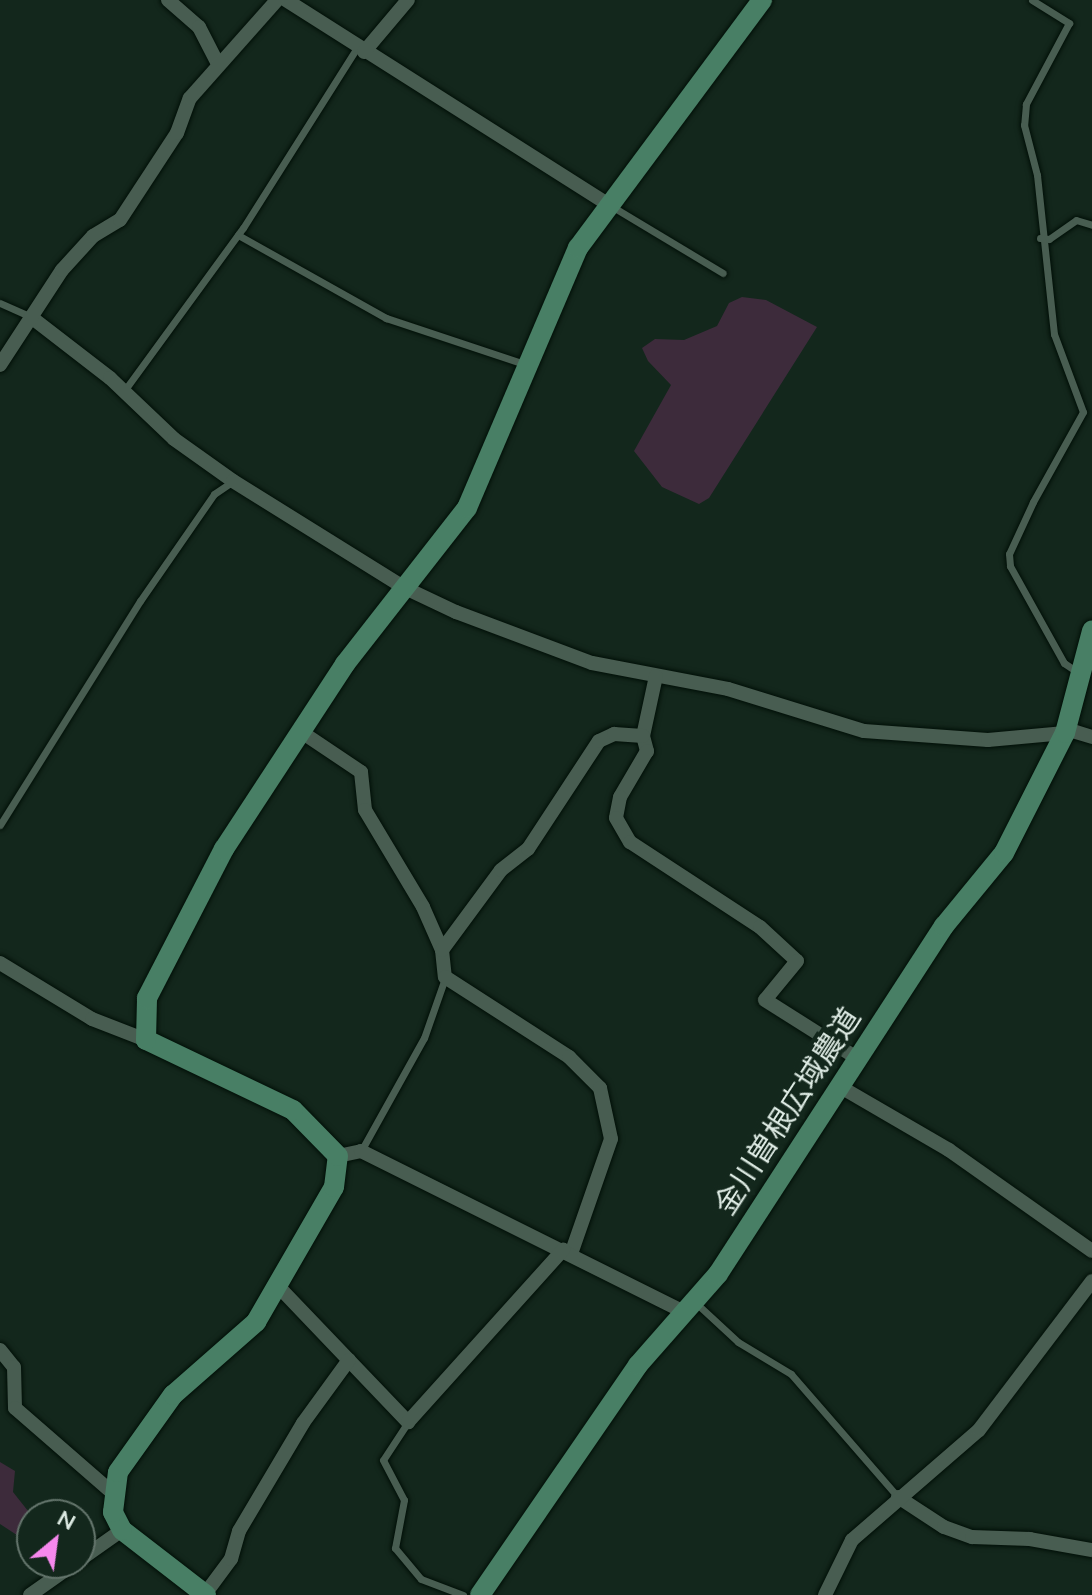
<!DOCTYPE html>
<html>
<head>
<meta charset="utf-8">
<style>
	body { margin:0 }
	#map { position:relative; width:1092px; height:1595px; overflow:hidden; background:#13271c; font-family:Mulish,"Noto Sans JP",sans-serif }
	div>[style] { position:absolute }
	.green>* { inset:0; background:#3d2b3b }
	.roads { filter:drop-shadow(0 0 2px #000f07) drop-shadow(0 0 2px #000f07) }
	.lane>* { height:7px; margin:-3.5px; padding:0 3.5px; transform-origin:3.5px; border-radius:3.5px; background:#485d51 }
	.street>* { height:14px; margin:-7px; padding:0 7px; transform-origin:7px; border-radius:7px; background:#485d51 }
	.secondary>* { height:20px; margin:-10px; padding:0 10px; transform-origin:10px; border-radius:10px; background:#487f65 }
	span { translate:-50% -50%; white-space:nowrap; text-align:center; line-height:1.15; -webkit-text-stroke:8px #13271c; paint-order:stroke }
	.street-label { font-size:30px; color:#ddeae3 }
	.north { position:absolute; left:16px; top:1499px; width:80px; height:80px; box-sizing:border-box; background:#13271c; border:2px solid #64756c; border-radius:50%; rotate:29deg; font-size:22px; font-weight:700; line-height:32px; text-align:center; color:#ddeae3 }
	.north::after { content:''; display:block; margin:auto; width:28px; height:36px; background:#f688ed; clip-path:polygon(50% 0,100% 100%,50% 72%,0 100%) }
</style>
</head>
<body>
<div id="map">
	<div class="green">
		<div style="clip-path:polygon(742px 297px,766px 300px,817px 327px,709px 498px,699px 504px,662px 487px,634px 451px,671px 385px,648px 361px,642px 348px,655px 339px,684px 340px,717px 326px,729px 303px)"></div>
		<div style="clip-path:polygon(0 1462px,15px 1471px,13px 1492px,32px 1516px,26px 1541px,0 1524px)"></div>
	</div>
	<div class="roads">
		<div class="lane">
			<div style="left:1032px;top:0;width:44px;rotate:31.9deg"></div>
			<div style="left:1069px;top:23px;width:92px;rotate:118deg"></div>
			<div style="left:1026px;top:104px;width:21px;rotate:95deg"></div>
			<div style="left:1024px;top:125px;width:52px;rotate:75.4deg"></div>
			<div style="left:1037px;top:175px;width:160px;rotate:83.9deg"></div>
			<div style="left:1054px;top:334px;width:83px;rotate:69.6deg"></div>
			<div style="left:1083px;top:412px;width:103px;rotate:119.1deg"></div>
			<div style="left:1033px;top:502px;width:57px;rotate:114.8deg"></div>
			<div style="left:1009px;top:554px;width:12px;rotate:85deg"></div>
			<div style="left:1010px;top:566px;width:111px;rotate:60.9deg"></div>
			<div style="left:1064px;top:663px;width:18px;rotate:34deg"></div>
			<div style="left:613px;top:207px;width:128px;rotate:31deg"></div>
			<div style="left:238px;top:235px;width:170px;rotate:29.3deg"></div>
			<div style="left:386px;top:318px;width:149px;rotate:18.4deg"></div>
			<div style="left:1040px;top:238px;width:9px;rotate:6deg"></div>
			<div style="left:1049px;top:239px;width:33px;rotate:-35deg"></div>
			<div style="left:1076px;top:220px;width:17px;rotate:17deg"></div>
			<div style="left:0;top:303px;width:34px;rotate:24deg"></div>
			<div style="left:124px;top:391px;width:202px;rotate:-53.9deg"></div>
			<div style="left:243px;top:228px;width:213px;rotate:-57.7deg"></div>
			<div style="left:0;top:825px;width:264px;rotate:-58deg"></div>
			<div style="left:140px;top:601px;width:130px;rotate:-55.3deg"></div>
			<div style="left:214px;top:494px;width:23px;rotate:-34deg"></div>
			<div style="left:361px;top:1151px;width:129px;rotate:-60.9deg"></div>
			<div style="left:424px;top:1038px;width:64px;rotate:-70.7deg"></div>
			<div style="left:697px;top:1304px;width:56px;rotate:42.8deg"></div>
			<div style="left:738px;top:1342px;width:62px;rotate:31.1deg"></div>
			<div style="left:791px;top:1374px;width:163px;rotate:49deg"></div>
			<div style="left:408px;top:1422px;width:45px;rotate:123.3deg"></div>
			<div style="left:383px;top:1460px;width:45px;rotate:62.3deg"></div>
			<div style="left:404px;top:1500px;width:49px;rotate:100.6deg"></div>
			<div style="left:395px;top:1548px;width:40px;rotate:50deg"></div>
			<div style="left:421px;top:1579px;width:45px;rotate:20.9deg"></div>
		</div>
		<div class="street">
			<div style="left:168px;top:0;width:41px;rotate:41.1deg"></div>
			<div style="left:199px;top:27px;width:42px;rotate:62.8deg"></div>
			<div style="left:286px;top:0;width:381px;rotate:32.4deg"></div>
			<div style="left:364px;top:52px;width:68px;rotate:-49.8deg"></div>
			<div style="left:31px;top:317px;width:100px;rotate:37.7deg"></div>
			<div style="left:110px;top:378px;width:88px;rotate:43.6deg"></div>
			<div style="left:174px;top:439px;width:72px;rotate:35.4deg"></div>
			<div style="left:233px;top:481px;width:200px;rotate:31.9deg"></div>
			<div style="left:403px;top:587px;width:59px;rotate:25.3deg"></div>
			<div style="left:456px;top:612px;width:145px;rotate:20.6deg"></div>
			<div style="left:592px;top:663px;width:138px;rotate:10.8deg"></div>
			<div style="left:728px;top:689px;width:142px;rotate:17.2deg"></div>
			<div style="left:864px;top:731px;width:124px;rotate:4.2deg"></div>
			<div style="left:988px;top:740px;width:77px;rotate:-5.2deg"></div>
			<div style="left:0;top:365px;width:113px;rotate:-56.9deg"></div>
			<div style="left:62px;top:270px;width:46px;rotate:-47.6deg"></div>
			<div style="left:93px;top:236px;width:31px;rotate:-31deg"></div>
			<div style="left:120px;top:220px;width:104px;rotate:-56.8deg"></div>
			<div style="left:177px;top:133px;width:37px;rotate:-70deg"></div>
			<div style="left:190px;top:98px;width:131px;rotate:-48.4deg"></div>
			<div style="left:656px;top:676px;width:61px;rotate:102.2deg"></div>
			<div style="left:643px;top:736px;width:16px;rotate:75deg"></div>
			<div style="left:647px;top:751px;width:53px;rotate:120.4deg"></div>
			<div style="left:620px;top:797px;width:21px;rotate:101deg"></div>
			<div style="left:616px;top:818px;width:28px;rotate:60deg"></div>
			<div style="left:630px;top:842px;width:155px;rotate:33.2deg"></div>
			<div style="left:760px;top:927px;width:50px;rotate:42.6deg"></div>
			<div style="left:797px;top:961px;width:50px;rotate:129.4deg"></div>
			<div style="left:765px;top:1000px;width:107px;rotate:32.3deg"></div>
			<div style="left:1066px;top:729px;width:27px;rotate:17deg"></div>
			<div style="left:303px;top:733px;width:70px;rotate:33.9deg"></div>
			<div style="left:361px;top:772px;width:38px;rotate:84deg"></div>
			<div style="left:365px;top:810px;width:113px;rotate:59.1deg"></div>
			<div style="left:423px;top:907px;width:47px;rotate:66.2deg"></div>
			<div style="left:442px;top:950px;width:27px;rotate:84deg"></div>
			<div style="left:445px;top:977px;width:148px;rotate:32.8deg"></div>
			<div style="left:569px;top:1057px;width:44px;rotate:45deg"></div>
			<div style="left:600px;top:1088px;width:52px;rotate:77.8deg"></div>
			<div style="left:611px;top:1139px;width:122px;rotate:109.2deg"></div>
			<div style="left:442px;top:950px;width:99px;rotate:-53.6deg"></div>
			<div style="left:501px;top:870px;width:34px;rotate:-38deg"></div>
			<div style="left:528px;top:849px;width:129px;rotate:-56.7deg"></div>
			<div style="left:599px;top:741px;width:17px;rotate:-25deg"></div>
			<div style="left:614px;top:734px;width:29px;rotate:4deg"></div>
			<div style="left:0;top:963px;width:108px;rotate:31.3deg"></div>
			<div style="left:92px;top:1019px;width:58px;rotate:21.3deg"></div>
			<div style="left:839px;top:1086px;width:127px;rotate:30.2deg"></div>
			<div style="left:949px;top:1150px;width:175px;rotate:35.2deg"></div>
			<div style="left:338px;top:1156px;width:24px;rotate:-12deg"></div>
			<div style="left:361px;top:1151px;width:361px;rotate:26.5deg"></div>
			<div style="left:277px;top:1285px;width:190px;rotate:46.3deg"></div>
			<div style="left:408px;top:1422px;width:232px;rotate:-48deg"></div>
			<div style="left:0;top:1350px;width:22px;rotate:51deg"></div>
			<div style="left:14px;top:1367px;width:41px;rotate:88.6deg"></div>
			<div style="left:15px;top:1408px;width:131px;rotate:41deg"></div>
			<div style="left:898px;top:1497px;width:55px;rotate:33.1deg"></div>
			<div style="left:944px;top:1527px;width:30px;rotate:20deg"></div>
			<div style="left:972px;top:1537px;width:58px;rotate:2deg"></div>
			<div style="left:1030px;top:1539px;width:63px;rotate:10.1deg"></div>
			<div style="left:205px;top:1594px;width:44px;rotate:-53.4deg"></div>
			<div style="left:231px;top:1559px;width:29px;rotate:-74deg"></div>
			<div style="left:239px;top:1531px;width:126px;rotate:-59.3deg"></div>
			<div style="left:303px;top:1423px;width:78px;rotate:-53.9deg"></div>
			<div style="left:30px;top:1595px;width:113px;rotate:-35.2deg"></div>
			<div style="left:825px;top:1595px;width:61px;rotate:-63.9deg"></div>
			<div style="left:852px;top:1540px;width:168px;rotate:-40.9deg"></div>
			<div style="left:979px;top:1430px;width:187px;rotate:-52.8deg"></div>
		</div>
		<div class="secondary">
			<div style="left:206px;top:1595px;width:106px;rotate:-142.3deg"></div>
			<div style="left:122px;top:1530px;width:20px;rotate:-117deg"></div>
			<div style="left:113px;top:1512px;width:40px;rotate:-82.9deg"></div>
			<div style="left:118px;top:1472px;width:95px;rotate:-54.5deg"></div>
			<div style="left:173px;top:1395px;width:111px;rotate:-41.3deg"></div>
			<div style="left:256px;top:1322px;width:156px;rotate:-60deg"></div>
			<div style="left:334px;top:1187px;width:31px;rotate:-83deg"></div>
			<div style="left:338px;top:1156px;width:64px;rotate:-134.4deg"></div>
			<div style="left:293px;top:1110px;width:163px;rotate:-154.5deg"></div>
			<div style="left:146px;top:1040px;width:42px;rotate:-88.6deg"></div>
			<div style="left:147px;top:998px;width:168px;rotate:-62.7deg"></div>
			<div style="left:224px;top:849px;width:221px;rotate:-56.8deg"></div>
			<div style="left:345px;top:664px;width:198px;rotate:-52deg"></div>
			<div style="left:467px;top:508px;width:283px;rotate:-66.9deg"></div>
			<div style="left:578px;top:248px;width:309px;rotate:-53.4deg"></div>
			<div style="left:480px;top:1595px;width:279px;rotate:-55.5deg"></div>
			<div style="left:638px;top:1365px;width:121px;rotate:-48.7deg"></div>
			<div style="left:718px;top:1274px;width:415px;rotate:-57deg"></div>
			<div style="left:944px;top:926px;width:94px;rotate:-50.6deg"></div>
			<div style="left:1004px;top:853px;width:135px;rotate:-63.1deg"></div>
			<div style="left:1065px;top:733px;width:106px;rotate:-75.2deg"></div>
		</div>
	</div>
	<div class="street-label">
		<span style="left:787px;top:1111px;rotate:-57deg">金川曽根広域農道</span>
	</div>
	<div class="north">N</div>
</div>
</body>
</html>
